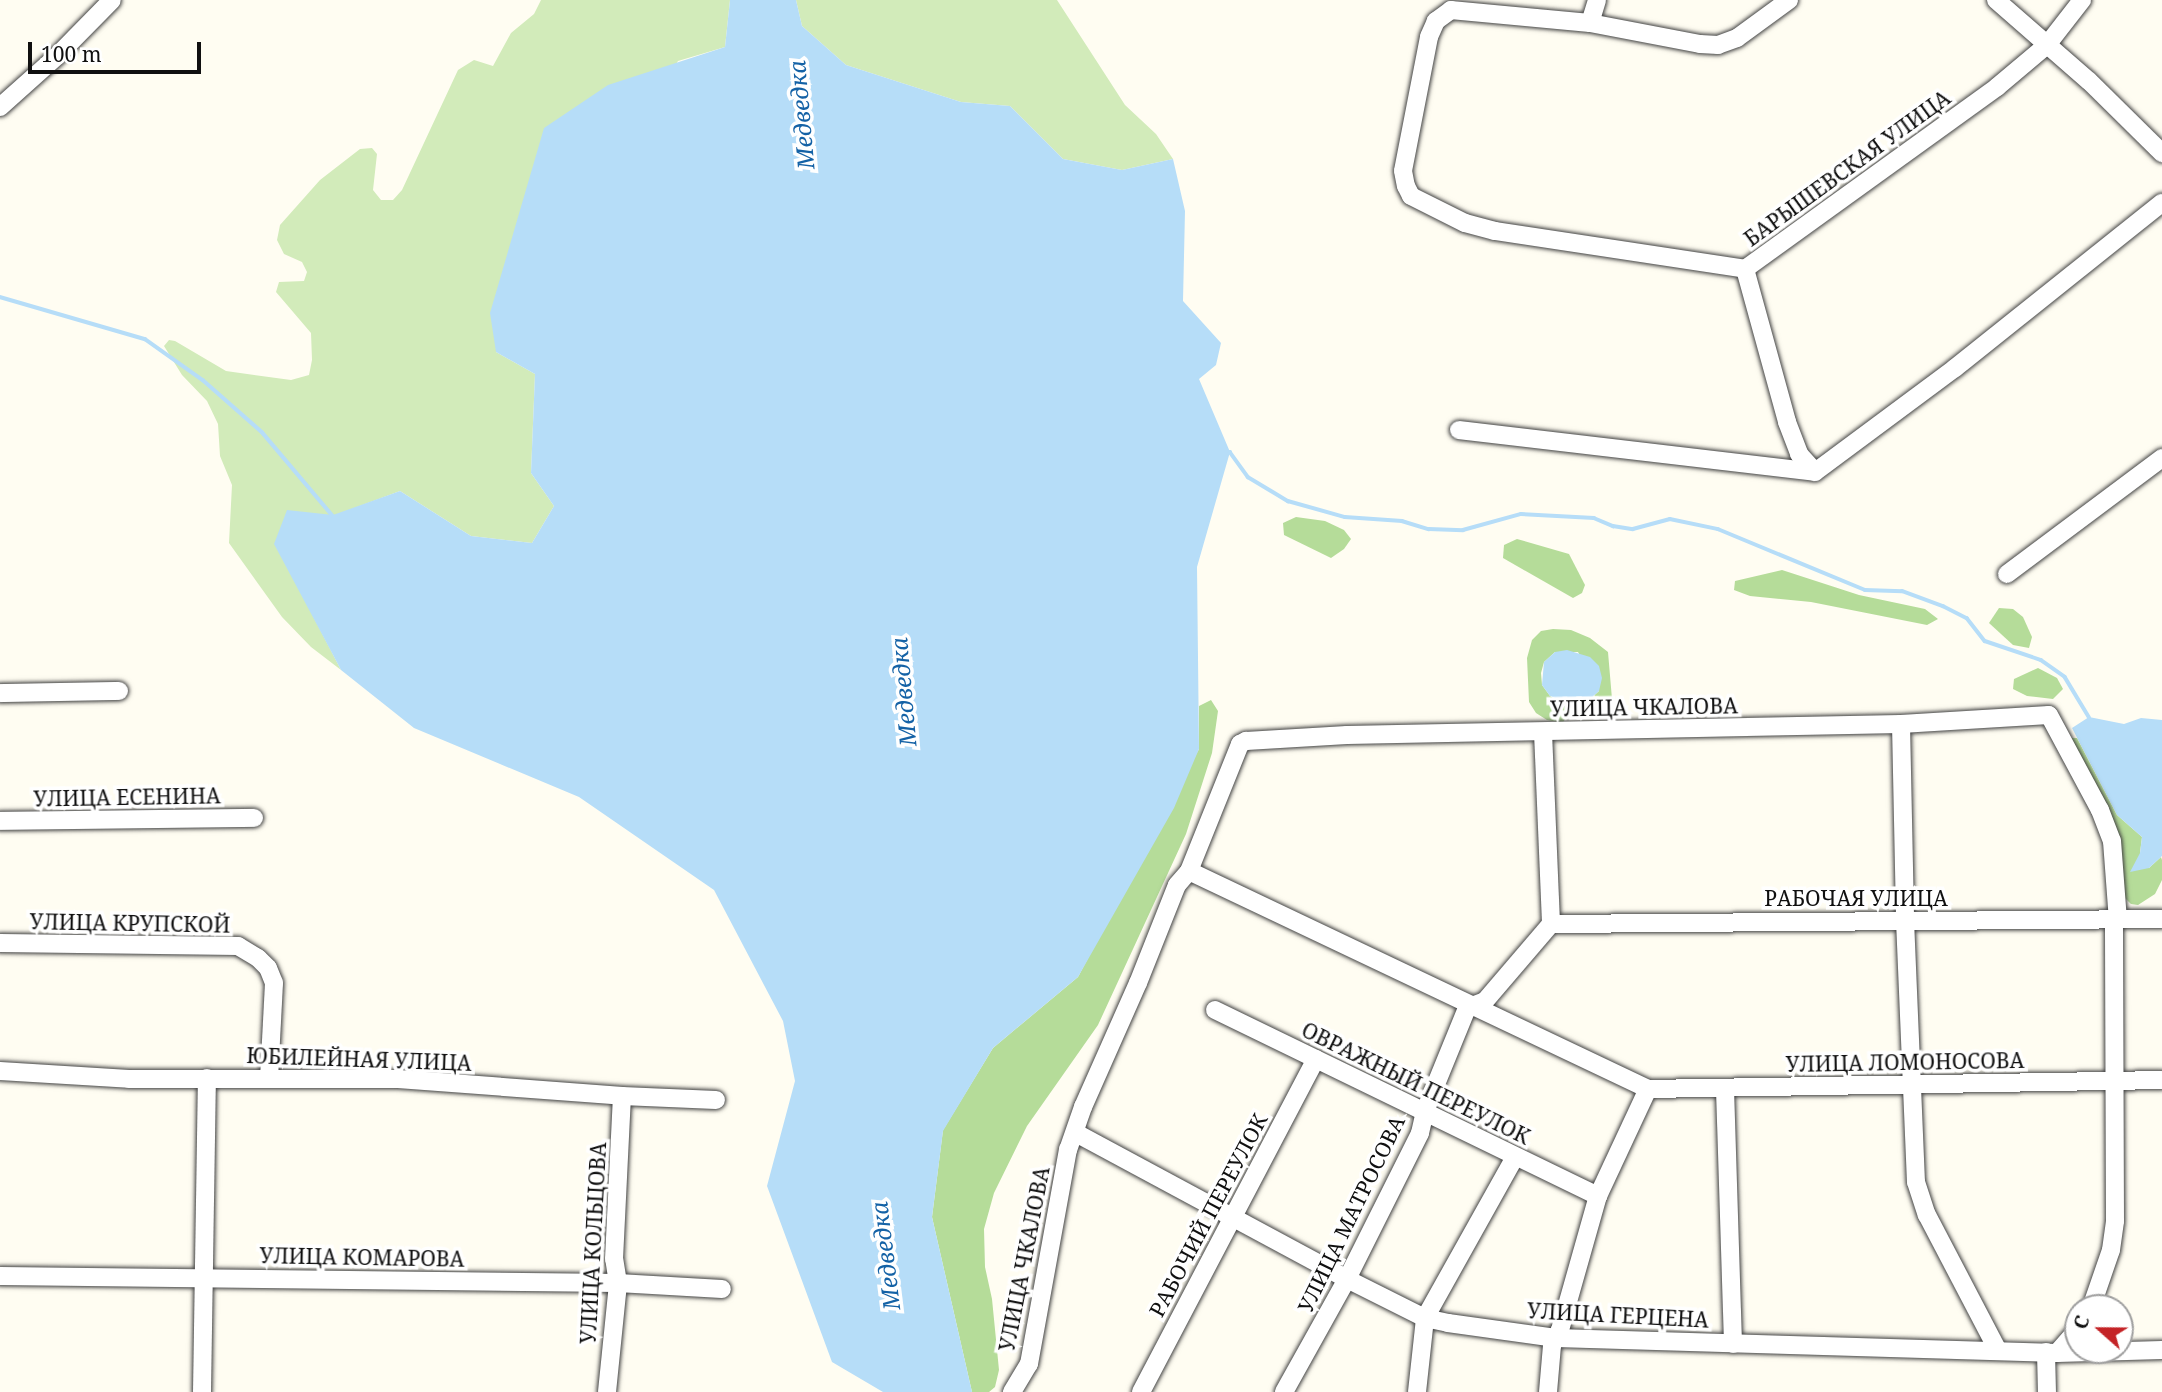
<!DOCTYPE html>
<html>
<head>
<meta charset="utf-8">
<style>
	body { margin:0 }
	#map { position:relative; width:2162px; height:1392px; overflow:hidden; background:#fffdf2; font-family:"Noto Serif",serif }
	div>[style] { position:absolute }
	.green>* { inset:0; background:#d2ebba }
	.forest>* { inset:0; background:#b5dc99 }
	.water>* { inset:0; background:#b6ddf8 }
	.stream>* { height:3.5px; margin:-1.75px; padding:0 1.75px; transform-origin:1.75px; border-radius:1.75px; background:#b6ddf8 }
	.roads { filter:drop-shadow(0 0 2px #434343) drop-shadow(0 0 2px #434343) }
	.minor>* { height:18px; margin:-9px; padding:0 9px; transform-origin:9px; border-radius:9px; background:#fff }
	span { translate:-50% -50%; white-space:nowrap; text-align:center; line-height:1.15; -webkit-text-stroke:7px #fff; paint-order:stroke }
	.street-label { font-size:21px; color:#101010 }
	.water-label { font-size:23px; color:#1462a6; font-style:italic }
	.north { position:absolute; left:2064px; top:1294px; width:70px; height:70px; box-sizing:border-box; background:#fff; border:2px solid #9f9f9f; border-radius:50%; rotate:291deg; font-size:19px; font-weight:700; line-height:28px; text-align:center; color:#101010 }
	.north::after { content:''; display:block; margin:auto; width:24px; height:32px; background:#c42326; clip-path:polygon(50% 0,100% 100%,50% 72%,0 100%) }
	.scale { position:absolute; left:28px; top:42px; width:173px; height:32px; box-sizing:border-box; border:4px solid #101010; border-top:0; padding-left:9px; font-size:21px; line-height:24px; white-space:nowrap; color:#101010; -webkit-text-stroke:5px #fff; paint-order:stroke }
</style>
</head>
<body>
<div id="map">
	<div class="green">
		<div style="clip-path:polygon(541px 0,730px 0,725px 47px,678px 61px,496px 352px,535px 374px,531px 473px,554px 506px,532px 543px,471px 536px,400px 491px,333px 516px,313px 616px,341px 670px,311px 647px,282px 617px,229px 543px,232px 485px,220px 456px,218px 424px,207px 401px,182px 375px,164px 346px,169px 340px,175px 341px,226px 371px,291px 380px,309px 375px,312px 360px,311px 333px,276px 292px,279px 282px,304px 281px,307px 272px,302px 262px,284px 254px,277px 240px,280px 225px,320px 180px,360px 149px,372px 148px,377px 154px,373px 190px,381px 200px,393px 200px,402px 190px,458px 70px,474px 60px,493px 66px,511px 33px,534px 14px)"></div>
		<div style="clip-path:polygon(796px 0,1057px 0,1125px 105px,1156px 134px,1173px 159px,1122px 170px,1063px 159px,1010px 106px,961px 102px,846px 65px,802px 26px)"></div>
	</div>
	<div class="forest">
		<div style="clip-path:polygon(1296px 517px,1325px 521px,1344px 530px,1351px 539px,1344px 549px,1331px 558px,1284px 535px,1283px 523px)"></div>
		<div style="clip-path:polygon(1517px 539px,1569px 554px,1585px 585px,1582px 593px,1573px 598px,1503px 558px,1504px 545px)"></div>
		<div style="clip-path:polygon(1782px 570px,1859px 595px,1925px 609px,1938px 619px,1927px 625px,1811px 602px,1750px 596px,1734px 590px,1735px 581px)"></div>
		<div style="clip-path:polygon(1999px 608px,2013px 609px,2023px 617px,2032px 637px,2029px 648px,2013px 645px,1989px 623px)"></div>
		<div style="clip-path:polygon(1553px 629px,1571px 630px,1590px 638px,1608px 652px,1612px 699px,1608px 710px,1602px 716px,1589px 711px,1587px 702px,1599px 691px,1578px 652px,1555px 652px,1544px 662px,1541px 673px,1542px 685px,1550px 696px,1569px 709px,1563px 723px,1547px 720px,1536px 713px,1529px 702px,1527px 658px,1532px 640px,1541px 631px)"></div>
		<div style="clip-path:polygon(2038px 668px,2057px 678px,2063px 689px,2053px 699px,2027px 696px,2013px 689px,2014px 679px)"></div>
		<div style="clip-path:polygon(1211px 700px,1218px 711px,1212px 753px,1186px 834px,1098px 1025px,1027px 1126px,994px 1193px,984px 1229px,985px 1267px,992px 1299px,999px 1370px,995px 1387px,989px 1392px,972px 1392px,932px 1217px,943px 1130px,993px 1048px,1078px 977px,1199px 749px,1199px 706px)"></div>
		<div style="clip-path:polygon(2072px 738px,2077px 738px,2117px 815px,2142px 837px,2140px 853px,2149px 868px,2161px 857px,2162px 860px,2162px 880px,2155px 894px,2138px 905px,2131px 904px,2125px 898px,2120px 846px,2069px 744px)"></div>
	</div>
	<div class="water">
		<div style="clip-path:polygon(730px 0,796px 0,802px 26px,846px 65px,961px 102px,1010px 106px,1063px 159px,1122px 170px,1173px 159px,1185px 211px,1183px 301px,1221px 343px,1216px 365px,1199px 379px,1230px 452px,1197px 567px,1199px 749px,1174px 808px,1078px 977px,993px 1048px,943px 1131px,932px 1217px,972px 1392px,883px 1392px,832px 1362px,767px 1186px,795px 1081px,783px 1021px,714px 890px,579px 797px,414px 728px,341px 670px,274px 544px,287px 510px,333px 515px,400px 491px,471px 536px,532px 543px,554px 506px,531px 473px,535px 374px,496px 352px,490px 313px,544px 128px,608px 85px,725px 47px)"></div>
		<div style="clip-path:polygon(1567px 650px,1590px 657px,1599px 666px,1602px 678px,1599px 691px,1587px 702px,1574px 705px,1550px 696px,1542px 685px,1544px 662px,1555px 652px)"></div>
		<div style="clip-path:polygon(2089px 717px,2124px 724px,2141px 718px,2162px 720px,2162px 856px,2149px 868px,2130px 872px,2140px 853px,2142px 837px,2117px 815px,2072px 728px)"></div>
	</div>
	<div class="stream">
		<div style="left:0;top:297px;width:151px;rotate:16.2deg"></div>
		<div style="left:145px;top:339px;width:71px;rotate:35.3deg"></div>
		<div style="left:203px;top:380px;width:79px;rotate:41.4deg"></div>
		<div style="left:262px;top:432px;width:110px;rotate:49.8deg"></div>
		<div style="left:1226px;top:452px;width:4px"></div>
		<div style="left:1230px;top:452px;width:31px;rotate:54deg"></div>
		<div style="left:1248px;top:477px;width:47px;rotate:31deg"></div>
		<div style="left:1288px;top:501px;width:59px;rotate:15.7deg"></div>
		<div style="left:1345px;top:517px;width:57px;rotate:4deg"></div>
		<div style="left:1402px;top:521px;width:28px;rotate:17deg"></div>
		<div style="left:1429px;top:529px;width:34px;rotate:2deg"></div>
		<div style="left:1463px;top:530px;width:60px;rotate:-15.4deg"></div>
		<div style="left:1521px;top:514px;width:73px;rotate:3.1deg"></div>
		<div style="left:1594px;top:518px;width:21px;rotate:23deg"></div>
		<div style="left:1613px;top:526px;width:20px;rotate:9deg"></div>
		<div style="left:1633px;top:529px;width:38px;rotate:-15deg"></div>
		<div style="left:1670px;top:519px;width:49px;rotate:11.8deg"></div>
		<div style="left:1718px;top:529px;width:159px;rotate:22.5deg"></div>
		<div style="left:1865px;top:590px;width:37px;rotate:2deg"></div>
		<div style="left:1902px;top:591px;width:44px;rotate:20.1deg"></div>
		<div style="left:1943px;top:606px;width:27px;rotate:27deg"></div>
		<div style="left:1967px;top:618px;width:29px;rotate:52deg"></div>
		<div style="left:1985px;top:641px;width:59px;rotate:18.7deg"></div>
		<div style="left:2041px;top:660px;width:29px;rotate:35deg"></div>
		<div style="left:2065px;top:677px;width:47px;rotate:59deg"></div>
	</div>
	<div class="roads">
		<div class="minor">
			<div style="left:1789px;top:0;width:64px;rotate:143.8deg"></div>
			<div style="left:1737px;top:38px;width:20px;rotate:160deg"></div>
			<div style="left:1718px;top:45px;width:18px;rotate:-177deg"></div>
			<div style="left:1700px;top:44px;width:112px;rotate:-169.2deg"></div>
			<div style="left:1590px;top:23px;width:140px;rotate:-174.7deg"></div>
			<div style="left:1451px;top:10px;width:19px;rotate:144deg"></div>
			<div style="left:1436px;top:21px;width:17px;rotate:114deg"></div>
			<div style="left:1429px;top:37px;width:136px;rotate:101deg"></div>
			<div style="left:1403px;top:171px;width:15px;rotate:79deg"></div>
			<div style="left:1406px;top:186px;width:11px;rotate:63deg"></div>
			<div style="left:1411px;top:196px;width:60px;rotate:26.6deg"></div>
			<div style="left:1465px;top:223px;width:31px;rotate:15deg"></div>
			<div style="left:1495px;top:231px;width:253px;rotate:8.6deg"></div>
			<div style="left:1745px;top:269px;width:311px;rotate:-35.8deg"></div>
			<div style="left:1997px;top:87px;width:65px;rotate:-40deg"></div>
			<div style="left:2047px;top:45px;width:57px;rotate:-52.1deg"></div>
			<div style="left:1996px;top:0;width:123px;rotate:41.1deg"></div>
			<div style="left:2089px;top:81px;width:103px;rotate:44.6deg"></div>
			<div style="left:1590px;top:23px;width:24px;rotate:-73deg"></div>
			<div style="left:0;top:107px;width:76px;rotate:-41.8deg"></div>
			<div style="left:57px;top:56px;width:78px;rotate:-45.5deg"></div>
			<div style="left:1745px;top:269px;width:159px;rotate:74.6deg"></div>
			<div style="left:1787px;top:422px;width:34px;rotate:69deg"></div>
			<div style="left:1799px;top:454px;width:24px;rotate:48deg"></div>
			<div style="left:1459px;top:430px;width:358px;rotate:6.7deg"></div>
			<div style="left:1815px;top:472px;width:174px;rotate:-36.6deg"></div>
			<div style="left:1955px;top:368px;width:265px;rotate:-38.6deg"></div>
			<div style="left:2007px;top:574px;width:194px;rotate:-36.8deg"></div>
			<div style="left:0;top:693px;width:119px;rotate:-1deg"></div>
			<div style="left:1901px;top:724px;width:196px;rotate:88.8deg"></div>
			<div style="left:1905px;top:920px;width:262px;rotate:87.6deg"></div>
			<div style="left:1916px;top:1182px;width:35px;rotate:72deg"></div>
			<div style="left:1927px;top:1215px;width:151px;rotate:62.4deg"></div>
			<div style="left:1543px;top:732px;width:192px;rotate:87.6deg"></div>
			<div style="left:0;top:821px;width:254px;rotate:-0.7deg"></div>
			<div style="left:1189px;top:871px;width:508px;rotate:25.41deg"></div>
			<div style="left:1648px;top:1089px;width:514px;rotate:-1deg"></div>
			<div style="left:1551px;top:924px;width:611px;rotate:-0.47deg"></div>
			<div style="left:0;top:943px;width:238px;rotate:0.7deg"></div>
			<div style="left:238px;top:946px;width:23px;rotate:31deg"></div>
			<div style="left:258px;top:958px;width:14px;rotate:45deg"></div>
			<div style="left:268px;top:968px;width:16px;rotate:68deg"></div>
			<div style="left:274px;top:983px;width:94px;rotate:93deg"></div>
			<div style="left:1215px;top:1010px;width:426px;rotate:25.9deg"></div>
			<div style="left:0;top:1071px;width:129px;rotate:3.5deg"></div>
			<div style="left:129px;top:1079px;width:269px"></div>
			<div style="left:398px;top:1079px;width:225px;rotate:4.3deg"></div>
			<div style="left:622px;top:1096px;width:94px;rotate:2.4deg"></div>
			<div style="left:1725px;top:1089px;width:255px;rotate:88.2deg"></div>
			<div style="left:1076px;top:1133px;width:308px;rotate:28.3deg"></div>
			<div style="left:1347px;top:1279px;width:87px;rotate:26.6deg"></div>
			<div style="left:1425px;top:1318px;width:24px;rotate:12deg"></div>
			<div style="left:1448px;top:1323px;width:109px;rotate:7.9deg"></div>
			<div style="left:1556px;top:1338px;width:501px;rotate:1.71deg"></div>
			<div style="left:2057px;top:1353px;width:105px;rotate:-1.6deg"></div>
			<div style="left:0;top:1276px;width:618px;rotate:0.65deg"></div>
			<div style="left:618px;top:1283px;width:104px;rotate:3.3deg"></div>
			<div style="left:2091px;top:1308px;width:61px;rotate:-71deg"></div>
			<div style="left:2111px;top:1250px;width:29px;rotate:-82deg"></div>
			<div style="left:2115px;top:1221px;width:301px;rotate:-90.2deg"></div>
			<div style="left:2046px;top:1352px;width:40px;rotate:88.6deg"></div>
			<div style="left:2057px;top:1353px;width:32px;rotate:-49deg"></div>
			<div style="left:202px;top:1392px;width:314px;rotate:-89.1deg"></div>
			<div style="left:607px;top:1392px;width:110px;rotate:-84.2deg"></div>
			<div style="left:618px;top:1283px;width:24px;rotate:-99deg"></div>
			<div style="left:614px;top:1259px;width:163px;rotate:-87.2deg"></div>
			<div style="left:1012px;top:1392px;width:33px;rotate:-59deg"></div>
			<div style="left:1029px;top:1364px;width:218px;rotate:-79.7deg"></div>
			<div style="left:1068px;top:1150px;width:46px;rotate:-70.8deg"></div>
			<div style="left:1083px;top:1107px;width:136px;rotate:-66.1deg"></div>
			<div style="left:1138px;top:983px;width:105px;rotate:-68.3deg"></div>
			<div style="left:1177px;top:885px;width:18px;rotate:-49deg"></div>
			<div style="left:1189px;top:871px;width:137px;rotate:-68.1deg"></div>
			<div style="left:1240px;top:744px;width:7px;rotate:-27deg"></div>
			<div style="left:1246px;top:741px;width:101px;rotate:-3.4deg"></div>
			<div style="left:1347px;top:735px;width:554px;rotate:-1.14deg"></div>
			<div style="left:1901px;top:724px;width:148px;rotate:-3.5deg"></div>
			<div style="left:2049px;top:715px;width:108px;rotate:61.8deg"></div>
			<div style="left:2100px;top:810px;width:33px;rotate:69deg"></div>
			<div style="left:2112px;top:841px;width:79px;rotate:85.7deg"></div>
			<div style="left:1141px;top:1392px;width:376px;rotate:-62.3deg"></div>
			<div style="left:1284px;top:1392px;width:129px;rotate:-60.9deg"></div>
			<div style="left:1347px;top:1279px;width:163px;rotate:-63.4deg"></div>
			<div style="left:1420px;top:1133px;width:23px;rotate:-77deg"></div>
			<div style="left:1425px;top:1111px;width:111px;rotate:-67.8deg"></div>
			<div style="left:1467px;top:1008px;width:19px;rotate:-21deg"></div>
			<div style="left:1485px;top:1001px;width:101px;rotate:-49.4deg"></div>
			<div style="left:1417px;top:1392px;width:74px;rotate:-83.8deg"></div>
			<div style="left:1425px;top:1318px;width:184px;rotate:-60.8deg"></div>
			<div style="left:1548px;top:1392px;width:47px;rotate:-85.1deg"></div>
			<div style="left:1552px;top:1345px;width:17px;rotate:-62deg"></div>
			<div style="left:1560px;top:1330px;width:139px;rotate:-74.2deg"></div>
			<div style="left:1598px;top:1196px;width:118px;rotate:-65deg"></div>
		</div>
	</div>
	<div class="street-label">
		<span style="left:1847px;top:168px;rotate:-36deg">БАРЫШЕВСКАЯ УЛИЦА</span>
		<span style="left:1644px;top:707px;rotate:-1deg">УЛИЦА ЧКАЛОВА</span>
		<span style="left:127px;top:797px;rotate:-1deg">УЛИЦА ЕСЕНИНА</span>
		<span style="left:1856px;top:898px">РАБОЧАЯ УЛИЦА</span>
		<span style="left:130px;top:923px;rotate:1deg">УЛИЦА КРУПСКОЙ</span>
		<span style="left:359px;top:1059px;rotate:2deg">ЮБИЛЕЙНАЯ УЛИЦА</span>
		<span style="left:1905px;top:1062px;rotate:-1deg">УЛИЦА ЛОМОНОСОВА</span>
		<span style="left:1416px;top:1083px;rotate:26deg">ОВРАЖНЫЙ ПЕРЕУЛОК</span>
		<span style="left:1351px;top:1214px;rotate:-64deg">УЛИЦА МАТРОСОВА</span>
		<span style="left:1208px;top:1215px;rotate:-62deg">РАБОЧИЙ ПЕРЕУЛОК</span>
		<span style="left:593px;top:1243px;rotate:-87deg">УЛИЦА КОЛЬЦОВА</span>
		<span style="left:362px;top:1257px;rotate:1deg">УЛИЦА КОМАРОВА</span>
		<span style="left:1024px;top:1259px;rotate:-79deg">УЛИЦА ЧКАЛОВА</span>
		<span style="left:1618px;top:1315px;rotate:3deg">УЛИЦА ГЕРЦЕНА</span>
	</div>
	<div class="water-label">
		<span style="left:801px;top:115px;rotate:-95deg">Медведка</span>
		<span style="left:903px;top:692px;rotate:-95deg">Медведка</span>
		<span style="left:885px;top:1256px;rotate:-97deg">Медведка</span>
	</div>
	<div class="north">С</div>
	<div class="scale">100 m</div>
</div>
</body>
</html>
